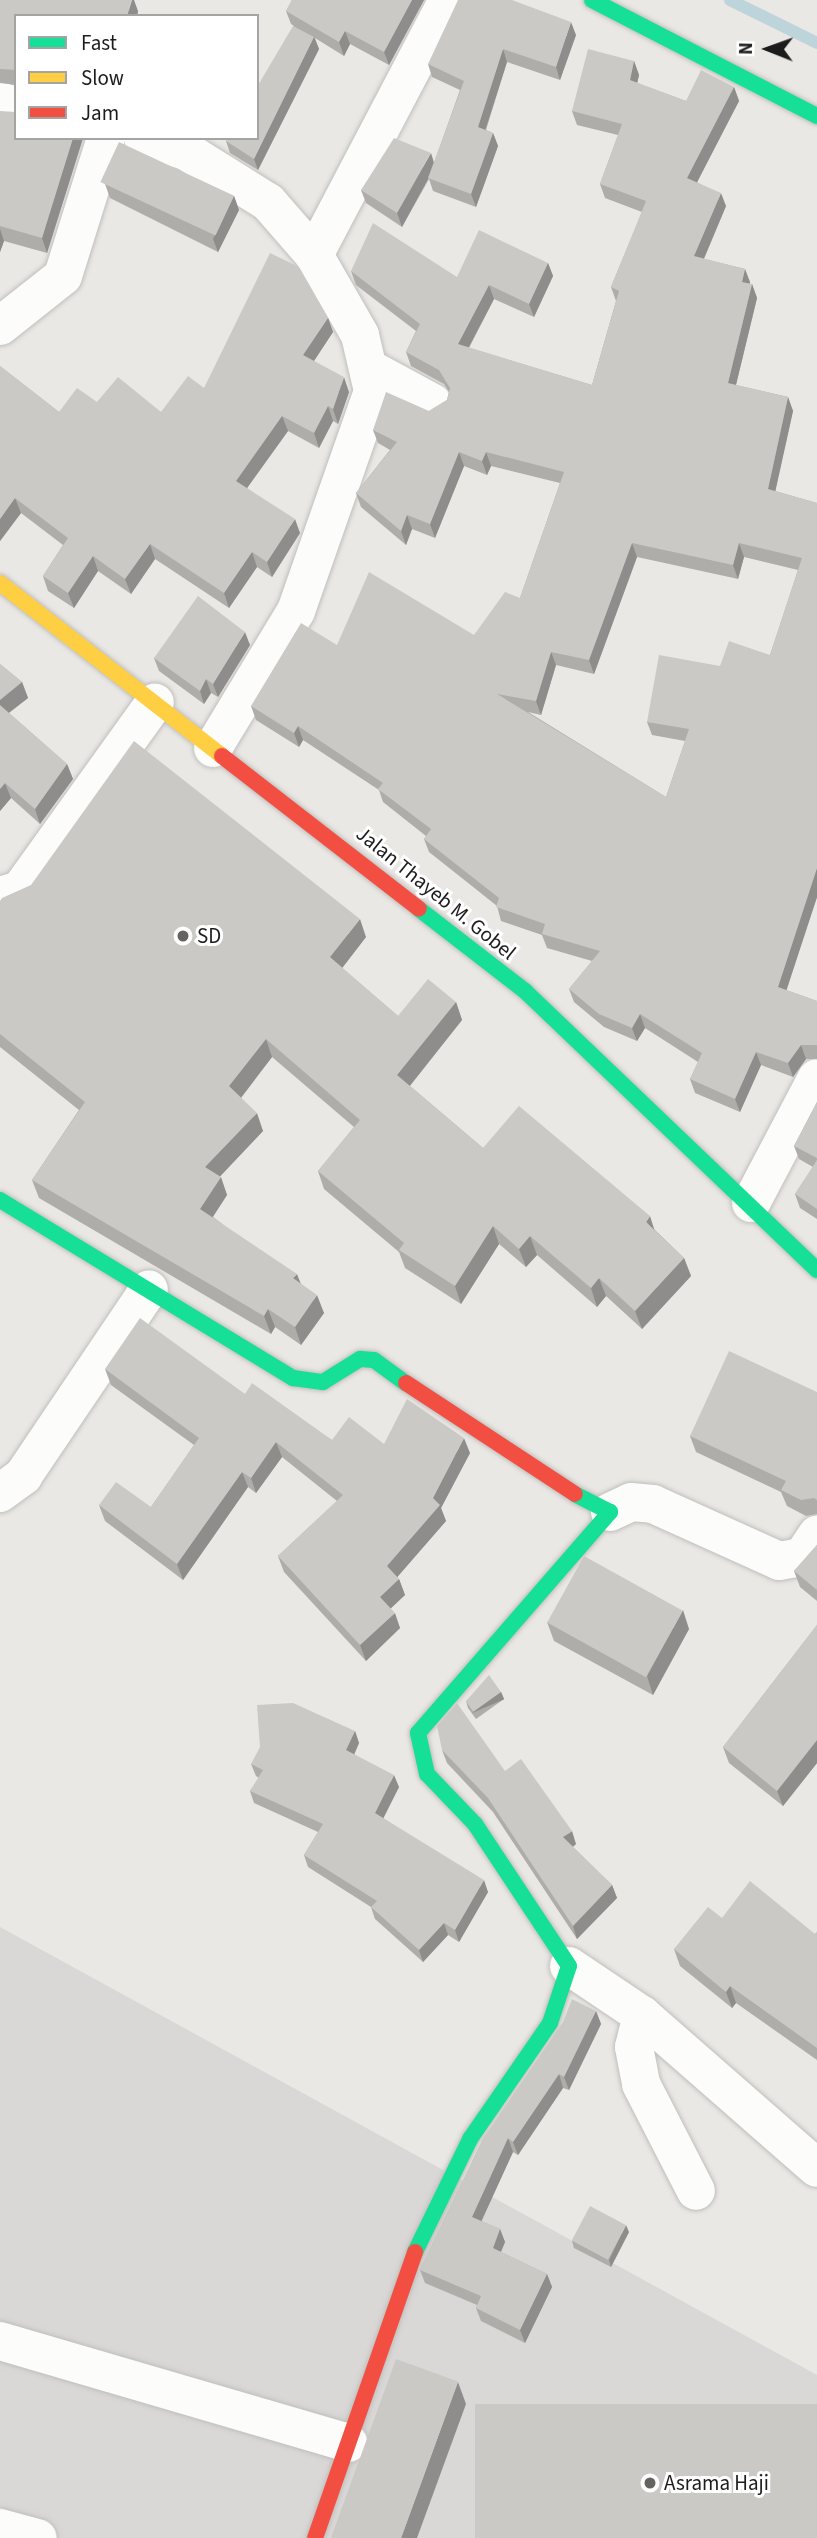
<!DOCTYPE html>
<html>
<head>
<meta charset="utf-8">
<style>
	body { margin:0 }
	#map { position:relative; width:817px; height:2538px; overflow:hidden; background:#eae8e5; font-family:"Source Sans 3",sans-serif }
	div>[style] { position:absolute }
	.residential>* { inset:0; background:#d9d8d6 }
	.stream>* { height:12px; margin:-6px; padding:0 6px; transform-origin:6px; border-radius:6px; background:#bcd4da }
	.roads { filter:drop-shadow(0 0 2px #c0bfbd) drop-shadow(0 0 2px #c0bfbd) }
	.street>* { height:38px; margin:-19px; padding:0 19px; transform-origin:19px; border-radius:19px; background:#fcfcfb }
	.fast>* { height:16px; margin:-8px; padding:0 8px; transform-origin:8px; border-radius:8px; background:#16e098 }
	.slow>* { height:16px; margin:-8px; padding:0 8px; transform-origin:8px; border-radius:8px; background:#ffcf43 }
	.jam>* { height:16px; margin:-8px; padding:0 8px; transform-origin:8px; border-radius:8px; background:#f24e42 }
	.wall>* { inset:0; background:#afadaa }
	.shaded-wall>* { inset:0; background:#8e8d8b; transform-origin:0 0 }
	.building>* { inset:0; background:#cbc9c6; transform-origin:0 0 }
	.dots>* { width:19px; height:19px; translate:-50% -50%; box-sizing:border-box; border:4px solid #fff; border-radius:50% }
	span { translate:-50% -50%; white-space:nowrap; text-align:center; line-height:1.15; -webkit-text-stroke:6px #fff; paint-order:stroke }
	.street-label { font-size:21px; color:#1c1c1c }
	.poi-label { font-size:21px; color:#1c1c1c }
	.left { translate:0 -50%; text-align:left }
	.legend { position:absolute; left:14px; top:14px; width:245px; height:126px; box-sizing:border-box; background:#fff; border:2px solid #a4a4a4; margin:0; padding:9px 12px; list-style:none; font-size:21px; color:#1c1c1c }
	.legend li { display:flex; align-items:center; gap:14px; height:35px }
	.legend b { width:35px; border:2px solid #a4a4a4 }
	.north { position:absolute; left:733px; top:14px; width:70px; height:70px; -webkit-text-stroke:5px #fff; paint-order:stroke; rotate:271deg; font-size:19px; font-weight:700; line-height:28px; text-align:center; color:#1c1c1c }
	.north::after { content:''; display:block; margin:auto; width:24px; height:32px; background:#1c1c1c; clip-path:polygon(50% 0,100% 100%,50% 72%,0 100%) }
</style>
</head>
<body>
<div id="map">
	<div class="residential">
		<div style="clip-path:polygon(0 1927px,817px 2375px,817px 2538px,0 2538px)"></div>
	</div>
	<div class="stream">
		<div style="left:730px;top:0;width:97px;rotate:26.3deg"></div>
	</div>
	<div class="roads">
		<div class="street">
			<div style="left:0;top:101px;width:17px;rotate:17deg"></div>
			<div style="left:143px;top:138px;width:45px;rotate:16.8deg"></div>
			<div style="left:186px;top:151px;width:97px;rotate:31.9deg"></div>
			<div style="left:268px;top:202px;width:70px;rotate:49deg"></div>
			<div style="left:0;top:326px;width:80px;rotate:-38.4deg"></div>
			<div style="left:63px;top:276px;width:145px;rotate:-72.7deg"></div>
			<div style="left:372px;top:370px;width:69px;rotate:28.4deg"></div>
			<div style="left:213px;top:748px;width:160px;rotate:-58.8deg"></div>
			<div style="left:296px;top:611px;width:233px;rotate:-70.7deg"></div>
			<div style="left:373px;top:391px;width:57px;rotate:-103.1deg"></div>
			<div style="left:360px;top:335px;width:92px;rotate:-119.9deg"></div>
			<div style="left:314px;top:255px;width:288px;rotate:-62.3deg"></div>
			<div style="left:0;top:896px;width:21px;rotate:-17deg"></div>
			<div style="left:20px;top:890px;width:231px;rotate:-54.3deg"></div>
			<div style="left:751px;top:1203px;width:141px;rotate:-62.2deg"></div>
			<div style="left:0;top:1493px;width:29px;rotate:-36deg"></div>
			<div style="left:23px;top:1476px;width:225px;rotate:-56deg"></div>
			<div style="left:610px;top:1512px;width:23px;rotate:-25deg"></div>
			<div style="left:631px;top:1502px;width:22px;rotate:5deg"></div>
			<div style="left:653px;top:1504px;width:138px;rotate:24.3deg"></div>
			<div style="left:779px;top:1561px;width:23px;rotate:-10deg"></div>
			<div style="left:802px;top:1557px;width:27px;rotate:-56deg"></div>
			<div style="left:569px;top:1966px;width:88px;rotate:33.9deg"></div>
			<div style="left:642px;top:2015px;width:232px;rotate:41.2deg"></div>
			<div style="left:642px;top:2015px;width:33px;rotate:104deg"></div>
			<div style="left:634px;top:2047px;width:38px;rotate:79deg"></div>
			<div style="left:641px;top:2084px;width:120px;rotate:62.8deg"></div>
			<div style="left:0;top:2341px;width:363px;rotate:16.3deg"></div>
			<div style="left:0;top:2528px;width:39px;rotate:15deg"></div>
		</div>
		<div class="fast">
			<div style="left:592px;top:0;width:253px;rotate:27.3deg"></div>
			<div style="left:419px;top:909px;width:134px;rotate:37.7deg"></div>
			<div style="left:525px;top:991px;width:404px;rotate:43.7deg"></div>
			<div style="left:0;top:1200px;width:343px;rotate:31.3deg"></div>
			<div style="left:293px;top:1378px;width:30px;rotate:8deg"></div>
			<div style="left:323px;top:1382px;width:44px;rotate:-31.9deg"></div>
			<div style="left:360px;top:1359px;width:14px;rotate:4deg"></div>
			<div style="left:374px;top:1360px;width:39px;rotate:36deg"></div>
			<div style="left:415px;top:2252px;width:126px;rotate:-64deg"></div>
			<div style="left:470px;top:2139px;width:141px;rotate:-55.4deg"></div>
			<div style="left:550px;top:2023px;width:60px;rotate:-71.6deg"></div>
			<div style="left:569px;top:1966px;width:170px;rotate:-123.5deg"></div>
			<div style="left:475px;top:1824px;width:69px;rotate:-133.8deg"></div>
			<div style="left:427px;top:1774px;width:42px;rotate:-102.4deg"></div>
			<div style="left:418px;top:1733px;width:293px;rotate:-49deg"></div>
			<div style="left:610px;top:1512px;width:39px;rotate:-153deg"></div>
		</div>
		<div class="slow">
			<div style="left:0;top:583px;width:281px;rotate:37.9deg"></div>
		</div>
		<div class="jam">
			<div style="left:222px;top:756px;width:249px;rotate:37.8deg"></div>
			<div style="left:406px;top:1383px;width:202px;rotate:33.3deg"></div>
			<div style="left:315px;top:2538px;width:303px;rotate:-70.7deg"></div>
		</div>
	</div>
	<div class="wall">
		<div style="clip-path:polygon(0 0,138px 11px,137px 16px,16px 16px,16px 85px,0 83px)"></div>
		<div style="clip-path:polygon(292px 0,424px 0,389px 65px,350px 44px,344px 56px,315px 38px,319px 49px,258px 170px,230px 153px,226px 141px,294px 26px,291px 24px,286px 11px)"></div>
		<div style="clip-path:polygon(576px 35px,560px 80px,507px 62px,486px 130px,493px 133px,498px 146px,476px 207px,433px 191px,429px 179px,402px 227px,366px 203px,361px 190px,434px 163px,460px 90px,432px 77px,428px 64px)"></div>
		<div style="clip-path:polygon(evenodd,634px 61px,639px 75px,637px 83px,686px 101px,734px 87px,739px 101px,697px 182px,726px 206px,704px 259px,745px 269px,750px 284px,752px 284px,757px 298px,736px 385px,788px 397px,793px 411px,775px 491px,817px 503px,817px 897px,786px 990px,817px 1001px,817px 1059px,806px 1059px,793px 1077px,761px 1065px,740px 1112px,695px 1093px,690px 1079px,698px 1062px,645px 1028px,637px 1041px,604px 1027px,574px 1002px,569px 989px,592px 961px,547px 948px,542px 935px,501px 921px,497px 906px,429px 852px,424px 839px,426px 836px,383px 802px,379px 790px,303px 740px,299px 747px,256px 720px,251px 706px,337px 645px,474px 635px,520px 598px,560px 483px,491px 466px,487px 475px,464px 466px,435px 538px,412px 529px,406px 545px,361px 507px,356px 493px,390px 450px,378px 443px,373px 430px,429px 411px,447px 400px,449px 392px,444px 384px,411px 366px,406px 352px,416px 331px,356px 285px,351px 271px,457px 277px,548px 263px,553px 276px,534px 317px,494px 299px,469px 348px,592px 385px,616px 301px,611px 287px,642px 212px,605px 198px,600px 184px,618px 135px,577px 125px,572px 111px,634px 61px,637px 557px,738px 579px,744px 557px,798px 570px,770px 655px,720px 666px,647px 722px,652px 735px,685px 741px,666px 797px,528px 712px,541px 715px,556px 665px,594px 674px,637px 557px)"></div>
		<div style="clip-path:polygon(0 111px,16px 138px,83px 138px,47px 253px,4px 241px,0 252px)"></div>
		<div style="clip-path:polygon(105px 184px,234px 196px,239px 210px,218px 252px,110px 198px)"></div>
		<div style="clip-path:polygon(328px 318px,333px 332px,314px 361px,349px 392px,338px 424px,333px 421px,319px 448px,288px 431px,247px 488px,300px 533px,272px 577px,257px 567px,229px 608px,155px 559px,131px 594px,98px 571px,74px 608px,48px 591px,43px 576px,63px 545px,21px 513px,0 541px,0 366px,59px 412px,97px 402px,161px 412px)"></div>
		<div style="clip-path:polygon(250px 645px,218px 697px,211px 693px,204px 704px,159px 671px,154px 658px)"></div>
		<div style="clip-path:polygon(0 664px,22px 682px,28px 698px,9px 713px,67px 764px,73px 779px,40px 824px,11px 798px,0 811px)"></div>
		<div style="clip-path:polygon(0 901px,366px 937px,342px 968px,398px 1016px,456px 1002px,462px 1020px,410px 1086px,483px 1148px,655px 1230px,684px 1258px,691px 1276px,642px 1329px,606px 1296px,597px 1307px,537px 1255px,526px 1267px,499px 1244px,461px 1304px,405px 1268px,399px 1252px,324px 1189px,318px 1171px,354px 1127px,272px 1057px,241px 1098px,263px 1131px,220px 1176px,227px 1195px,213px 1217px,300px 1283px,324px 1313px,301px 1345px,275px 1327px,271px 1334px,39px 1198px,32px 1180px,79px 1110px,0 1047px)"></div>
		<div style="clip-path:polygon(817px 1102px,817px 1219px,800px 1208px,795px 1194px,813px 1167px,799px 1159px,794px 1146px)"></div>
		<div style="clip-path:polygon(105px 1369px,245px 1394px,332px 1440px,470px 1453px,441px 1508px,446px 1521px,397px 1577px,399px 1579px,405px 1595px,390px 1608px,400px 1628px,366px 1661px,284px 1572px,278px 1556px,337px 1501px,282px 1457px,256px 1493px,248px 1487px,183px 1580px,105px 1521px,99px 1505px,151px 1507px,194px 1445px,111px 1385px)"></div>
		<div style="clip-path:polygon(817px 1392px,817px 1514px,806px 1516px,787px 1506px,781px 1492px,696px 1452px,690px 1436px)"></div>
		<div style="clip-path:polygon(817px 1545px,817px 1601px,800px 1587px,794px 1571px)"></div>
		<div style="clip-path:polygon(547px 1622px,689px 1629px,653px 1695px,554px 1641px)"></div>
		<div style="clip-path:polygon(817px 1625px,817px 1763px,783px 1806px,729px 1763px,723px 1747px)"></div>
		<div style="clip-path:polygon(501px 1692px,504px 1699px,476px 1719px,468px 1708px,466px 1701px)"></div>
		<div style="clip-path:polygon(355px 1731px,359px 1743px,354px 1754px,399px 1787px,383px 1818px,488px 1892px,459px 1942px,448px 1935px,423px 1962px,375px 1919px,371px 1907px,308px 1867px,304px 1855px,318px 1832px,254px 1803px,250px 1791px,259px 1778px,256px 1776px,251px 1764px)"></div>
		<div style="clip-path:polygon(442px 1750px,505px 1771px,576px 1844px,573px 1847px,612px 1885px,617px 1898px,577px 1939px,493px 1812px,447px 1763px)"></div>
		<div style="clip-path:polygon(722px 1918px,815px 1934px,817px 1932px,817px 2060px,736px 2003px,732px 2008px,680px 1966px,674px 1949px)"></div>
		<div style="clip-path:polygon(596px 2011px,601px 2024px,569px 2090px,563px 2088px,518px 2155px,513px 2152px,481px 2221px,500px 2229px,505px 2242px,501px 2252px,547px 2274px,552px 2287px,525px 2343px,481px 2321px,476px 2308px,477px 2305px,425px 2283px,420px 2270px,484px 2137px)"></div>
		<div style="clip-path:polygon(629px 2232px,611px 2267px,574px 2248px,572px 2241px)"></div>
	</div>
	<div class="shaded-wall">
		<div style="clip-path:polygon(132px 0,134px 0,138px 11px,137px 16px,127px 16px)"></div>
		<div style="clip-path:polygon(412px 0,424px 0,389px 65px,384px 52px)"></div>
		<div style="clip-path:polygon(571px 22px,576px 35px,560px 80px,556px 67px)"></div>
		<div style="clip-path:polygon(345px 31px,350px 44px,344px 56px,339px 42px)"></div>
		<div style="clip-path:polygon(314px 37px,319px 49px,258px 170px,254px 159px)"></div>
		<div style="clip-path:polygon(503px 49px,507px 62px,482px 140px,478px 127px)"></div>
		<div style="clip-path:polygon(634px 61px,639px 75px,635px 93px,630px 80px)"></div>
		<div style="clip-path:polygon(734px 87px,739px 101px,692px 192px,687px 178px)"></div>
		<div style="clip-path:polygon(493px 133px,498px 146px,476px 207px,471px 194px)"></div>
		<div style="clip-path:polygon(73px 138px,83px 138px,47px 253px,42px 238px)"></div>
		<div style="clip-path:polygon(431px 153px,435px 166px,402px 227px,397px 213px)"></div>
		<div style="clip-path:polygon(721px 193px,726px 206px,699px 270px,694px 256px)"></div>
		<div style="clip-path:polygon(234px 196px,239px 210px,218px 252px,213px 239px)"></div>
		<div style="clip-path:polygon(0 229px,4px 241px,0 252px)"></div>
		<div style="clip-path:polygon(548px 263px,553px 276px,534px 317px,529px 304px)"></div>
		<div style="clip-path:polygon(745px 269px,750px 282px,747px 296px,742px 282px)"></div>
		<div style="clip-path:polygon(752px 284px,757px 298px,733px 397px,728px 383px)"></div>
		<div style="clip-path:polygon(489px 285px,494px 299px,463px 358px,458px 344px)"></div>
		<div style="clip-path:polygon(328px 318px,333px 332px,308px 370px,303px 355px)"></div>
		<div style="clip-path:polygon(344px 377px,349px 392px,338px 424px,333px 409px)"></div>
		<div style="clip-path:polygon(788px 397px,793px 411px,773px 502px,768px 489px)"></div>
		<div style="clip-path:polygon(328px 406px,333px 421px,319px 448px,314px 433px)"></div>
		<div style="clip-path:polygon(282px 416px,288px 431px,242px 495px,236px 481px)"></div>
		<div style="clip-path:polygon(459px 452px,464px 466px,435px 538px,430px 524px)"></div>
		<div style="clip-path:polygon(486px 452px,491px 466px,487px 475px,482px 461px)"></div>
		<div style="clip-path:polygon(15px 498px,21px 513px,0 541px,0 519px)"></div>
		<div style="clip-path:polygon(407px 515px,412px 529px,406px 545px,401px 531px)"></div>
		<div style="clip-path:polygon(295px 519px,300px 533px,272px 577px,267px 562px)"></div>
		<div style="clip-path:polygon(632px 543px,637px 557px,594px 674px,589px 660px)"></div>
		<div style="clip-path:polygon(739px 543px,744px 557px,738px 579px,733px 565px)"></div>
		<div style="clip-path:polygon(150px 544px,155px 559px,131px 594px,125px 579px)"></div>
		<div style="clip-path:polygon(252px 552px,257px 567px,229px 608px,224px 593px)"></div>
		<div style="clip-path:polygon(93px 556px,98px 571px,74px 608px,68px 593px)"></div>
		<div style="clip-path:polygon(245px 632px,250px 645px,218px 697px,213px 684px)"></div>
		<div style="clip-path:polygon(551px 652px,556px 665px,541px 715px,536px 701px)"></div>
		<div style="clip-path:polygon(206px 679px,211px 693px,204px 704px,200px 691px)"></div>
		<div style="clip-path:polygon(22px 682px,28px 698px,2px 718px,0 712px,0 700px)"></div>
		<div style="clip-path:polygon(298px 726px,303px 740px,299px 747px,294px 733px)"></div>
		<div style="clip-path:polygon(67px 764px,73px 779px,40px 824px,35px 809px)"></div>
		<div style="clip-path:polygon(5px 783px,11px 798px,0 811px,0 789px)"></div>
		<div style="clip-path:polygon(817px 868px,817px 897px,783px 1001px,778px 987px)"></div>
		<div style="clip-path:polygon(360px 919px,366px 937px,336px 976px,330px 957px)"></div>
		<div style="clip-path:polygon(456px 1002px,462px 1020px,404px 1093px,397px 1075px)"></div>
		<div style="clip-path:polygon(640px 1014px,645px 1028px,637px 1041px,632px 1028px)"></div>
		<div style="clip-path:polygon(266px 1039px,272px 1057px,236px 1104px,229px 1086px)"></div>
		<div style="clip-path:polygon(801px 1045px,806px 1059px,793px 1077px,788px 1063px)"></div>
		<div style="clip-path:polygon(756px 1052px,761px 1065px,740px 1112px,735px 1099px)"></div>
		<div style="clip-path:polygon(257px 1113px,263px 1131px,212px 1185px,205px 1167px)"></div>
		<div style="clip-path:polygon(221px 1177px,227px 1195px,206px 1227px,200px 1209px)"></div>
		<div style="clip-path:polygon(650px 1216px,656px 1235px,646px 1222px)"></div>
		<div style="clip-path:polygon(493px 1226px,499px 1244px,461px 1304px,455px 1286px)"></div>
		<div style="clip-path:polygon(530px 1236px,537px 1255px,526px 1267px,519px 1249px)"></div>
		<div style="clip-path:polygon(684px 1258px,691px 1276px,642px 1329px,635px 1311px)"></div>
		<div style="clip-path:polygon(297px 1274px,304px 1292px,293px 1278px)"></div>
		<div style="clip-path:polygon(599px 1278px,606px 1296px,597px 1307px,591px 1288px)"></div>
		<div style="clip-path:polygon(317px 1295px,324px 1313px,301px 1345px,295px 1327px)"></div>
		<div style="clip-path:polygon(268px 1309px,275px 1327px,271px 1334px,264px 1316px)"></div>
		<div style="clip-path:polygon(464px 1438px,470px 1453px,441px 1508px,446px 1521px,393px 1582px,387px 1566px,433px 1498px)"></div>
		<div style="clip-path:polygon(276px 1442px,282px 1457px,256px 1493px,251px 1478px)"></div>
		<div style="clip-path:polygon(242px 1472px,248px 1487px,183px 1580px,177px 1564px)"></div>
		<div style="clip-path:polygon(399px 1579px,405px 1595px,386px 1613px,380px 1597px)"></div>
		<div style="clip-path:polygon(683px 1610px,689px 1629px,653px 1695px,647px 1676px)"></div>
		<div style="clip-path:polygon(395px 1613px,400px 1628px,366px 1661px,360px 1645px)"></div>
		<div style="left:501px;top:1692px;width:8px;height:34px;rotate:67deg"></div>
		<div style="clip-path:polygon(355px 1731px,359px 1743px,351px 1762px,346px 1750px)"></div>
		<div style="clip-path:polygon(817px 1740px,817px 1763px,783px 1806px,777px 1791px)"></div>
		<div style="clip-path:polygon(394px 1775px,399px 1787px,380px 1825px,375px 1813px)"></div>
		<div style="clip-path:polygon(572px 1831px,576px 1844px,568px 1850px,563px 1837px)"></div>
		<div style="clip-path:polygon(484px 1880px,488px 1892px,459px 1942px,455px 1930px)"></div>
		<div style="clip-path:polygon(612px 1885px,617px 1898px,577px 1939px,573px 1926px)"></div>
		<div style="clip-path:polygon(444px 1923px,448px 1935px,423px 1962px,419px 1950px)"></div>
		<div style="clip-path:polygon(730px 1986px,736px 2003px,732px 2008px,726px 1992px)"></div>
		<div style="clip-path:polygon(596px 2011px,601px 2024px,569px 2090px,564px 2077px)"></div>
		<div style="clip-path:polygon(559px 2074px,563px 2088px,518px 2155px,513px 2142px)"></div>
		<div style="clip-path:polygon(508px 2138px,513px 2152px,477px 2231px,472px 2217px)"></div>
		<div style="clip-path:polygon(626px 2225px,629px 2232px,611px 2267px,609px 2260px)"></div>
		<div style="clip-path:polygon(500px 2229px,505px 2242px,497px 2261px,493px 2248px)"></div>
		<div style="clip-path:polygon(547px 2274px,552px 2287px,525px 2343px,520px 2330px)"></div>
		<div style="clip-path:polygon(458px 2382px,466px 2404px,417px 2538px,401px 2538px)"></div>
	</div>
	<div class="building">
		<div style="clip-path:polygon(0 0,132px 0,127px 16px,16px 16px,16px 70px,0 69px)"></div>
		<div style="clip-path:polygon(292px 0,412px 0,384px 52px,345px 31px,339px 42px,286px 11px)"></div>
		<div style="clip-path:polygon(458px 0,512px 0,571px 22px,556px 67px,503px 49px,478px 127px,493px 133px,471px 194px,428px 178px,464px 81px,428px 64px)"></div>
		<div style="clip-path:polygon(293px 26px,314px 37px,254px 159px,226px 141px,228px 138px,257px 138px,257px 87px)"></div>
		<div style="clip-path:polygon(evenodd,588px 49px,634px 61px,630px 80px,686px 101px,701px 70px,734px 87px,687px 178px,721px 193px,694px 256px,745px 269px,742px 282px,752px 284px,728px 383px,788px 397px,768px 489px,817px 503px,817px 868px,778px 987px,817px 1001px,817px 1045px,801px 1045px,788px 1063px,756px 1052px,735px 1099px,690px 1079px,702px 1053px,640px 1014px,632px 1028px,599px 1014px,569px 989px,600px 951px,542px 934px,545px 924px,496px 907px,499px 898px,424px 839px,431px 829px,378px 789px,383px 783px,298px 726px,294px 733px,251px 706px,301px 623px,337px 645px,369px 572px,474px 635px,505px 592px,520px 598px,564px 472px,486px 452px,482px 461px,459px 452px,430px 524px,407px 515px,401px 531px,356px 493px,397px 442px,373px 430px,386px 392px,429px 411px,447px 400px,450px 388px,439px 370px,406px 352px,420px 324px,351px 271px,373px 223px,457px 277px,479px 230px,548px 263px,529px 304px,489px 285px,458px 344px,592px 385px,619px 291px,611px 287px,646px 201px,600px 184px,622px 124px,572px 111px,588px 49px,632px 543px,733px 565px,739px 543px,802px 558px,770px 655px,729px 641px,720px 666px,659px 655px,647px 722px,689px 729px,666px 797px,497px 694px,536px 701px,551px 652px,589px 660px,632px 543px)"></div>
		<div style="clip-path:polygon(0 111px,16px 112px,16px 138px,73px 138px,42px 238px,0 226px)"></div>
		<div style="clip-path:polygon(394px 138px,431px 153px,397px 213px,361px 190px)"></div>
		<div style="left:119px;top:142px;width:127px;height:44px;rotate:25deg"></div>
		<div style="clip-path:polygon(270px 253px,299px 267px,328px 318px,303px 355px,344px 377px,333px 409px,328px 406px,314px 433px,282px 416px,236px 481px,295px 519px,267px 562px,252px 552px,224px 593px,150px 544px,125px 579px,93px 556px,68px 593px,43px 576px,68px 538px,15px 498px,0 519px,0 366px,59px 412px,77px 388px,97px 402px,118px 377px,161px 412px,188px 376px,204px 388px)"></div>
		<div style="clip-path:polygon(198px 596px,245px 632px,213px 684px,206px 679px,200px 691px,154px 658px)"></div>
		<div style="clip-path:polygon(0 664px,22px 682px,0 700px)"></div>
		<div style="clip-path:polygon(0 705px,67px 764px,35px 809px,5px 783px,0 789px)"></div>
		<div style="clip-path:polygon(134px 741px,360px 919px,330px 957px,398px 1016px,428px 979px,456px 1002px,397px 1075px,483px 1148px,519px 1106px,650px 1216px,646px 1222px,684px 1258px,635px 1311px,599px 1278px,591px 1288px,530px 1236px,519px 1249px,493px 1226px,455px 1286px,399px 1250px,404px 1243px,318px 1171px,360px 1120px,266px 1039px,229px 1086px,257px 1113px,205px 1167px,221px 1177px,200px 1209px,297px 1274px,293px 1278px,317px 1295px,295px 1327px,268px 1309px,264px 1316px,32px 1180px,85px 1102px,0 1034px,0 901px,2px 898px,31px 885px)"></div>
		<div style="clip-path:polygon(817px 1102px,817px 1158px,794px 1146px)"></div>
		<div style="clip-path:polygon(817px 1160px,817px 1209px,795px 1194px)"></div>
		<div style="clip-path:polygon(140px 1318px,245px 1394px,252px 1383px,332px 1440px,349px 1417px,384px 1444px,407px 1399px,464px 1438px,433px 1498px,440px 1505px,387px 1566px,399px 1579px,380px 1597px,395px 1613px,360px 1645px,278px 1556px,343px 1495px,276px 1442px,251px 1478px,242px 1472px,177px 1564px,99px 1505px,116px 1482px,151px 1507px,199px 1438px,105px 1369px)"></div>
		<div style="clip-path:polygon(729px 1351px,817px 1392px,817px 1500px,814px 1498px,801px 1500px,781px 1490px,786px 1481px,690px 1436px)"></div>
		<div style="clip-path:polygon(817px 1545px,817px 1590px,794px 1571px)"></div>
		<div style="left:584px;top:1556px;width:113px;height:76px;rotate:29deg"></div>
		<div style="clip-path:polygon(817px 1625px,817px 1740px,777px 1791px,723px 1747px)"></div>
		<div style="clip-path:polygon(489px 1675px,501px 1692px,473px 1712px,466px 1701px)"></div>
		<div style="clip-path:polygon(293px 1703px,355px 1731px,346px 1750px,394px 1775px,375px 1813px,484px 1880px,455px 1930px,444px 1923px,419px 1950px,371px 1907px,377px 1901px,304px 1855px,323px 1824px,250px 1791px,263px 1770px,251px 1764px,260px 1747px,257px 1705px)"></div>
		<div style="clip-path:polygon(457px 1703px,505px 1771px,521px 1759px,572px 1831px,563px 1837px,612px 1885px,573px 1926px,488px 1798px,442px 1750px,437px 1726px)"></div>
		<div style="clip-path:polygon(750px 1881px,815px 1934px,817px 1932px,817px 2048px,730px 1986px,726px 1992px,674px 1949px,708px 1907px,722px 1918px)"></div>
		<div style="clip-path:polygon(572px 1999px,596px 2011px,564px 2077px,559px 2074px,513px 2142px,508px 2138px,472px 2217px,500px 2229px,493px 2248px,547px 2274px,520px 2330px,476px 2308px,481px 2296px,420px 2270px,484px 2137px,563px 2022px)"></div>
		<div style="left:590px;top:2206px;width:41px;height:39px;rotate:28deg"></div>
		<div style="left:396px;top:2359px;width:66px;height:190px;rotate:20deg"></div>
		<div style="left:475px;top:2404px;width:342px;height:134px"></div>
	</div>
	<div class="dots">
		<div style="left:183px;top:936px;background:#646362"></div>
		<div style="left:650px;top:2483px;background:#646362"></div>
	</div>
	<div class="street-label">
		<span style="left:436px;top:893px;rotate:39deg">Jalan Thayeb M. Gobel</span>
	</div>
	<div class="poi-label">
		<span class="left" style="left:197px;top:936px">SD</span>
		<span class="left" style="left:664px;top:2483px">Asrama Haji</span>
	</div>
	<ul class="legend">
	<li><b style="height:9px;background:#16e098"></b>Fast</li>
	<li><b style="height:9px;background:#ffcf43"></b>Slow</li>
	<li><b style="height:9px;background:#f24e42"></b>Jam</li>
	</ul>
	<div class="north">N</div>
</div>
</body>
</html>
